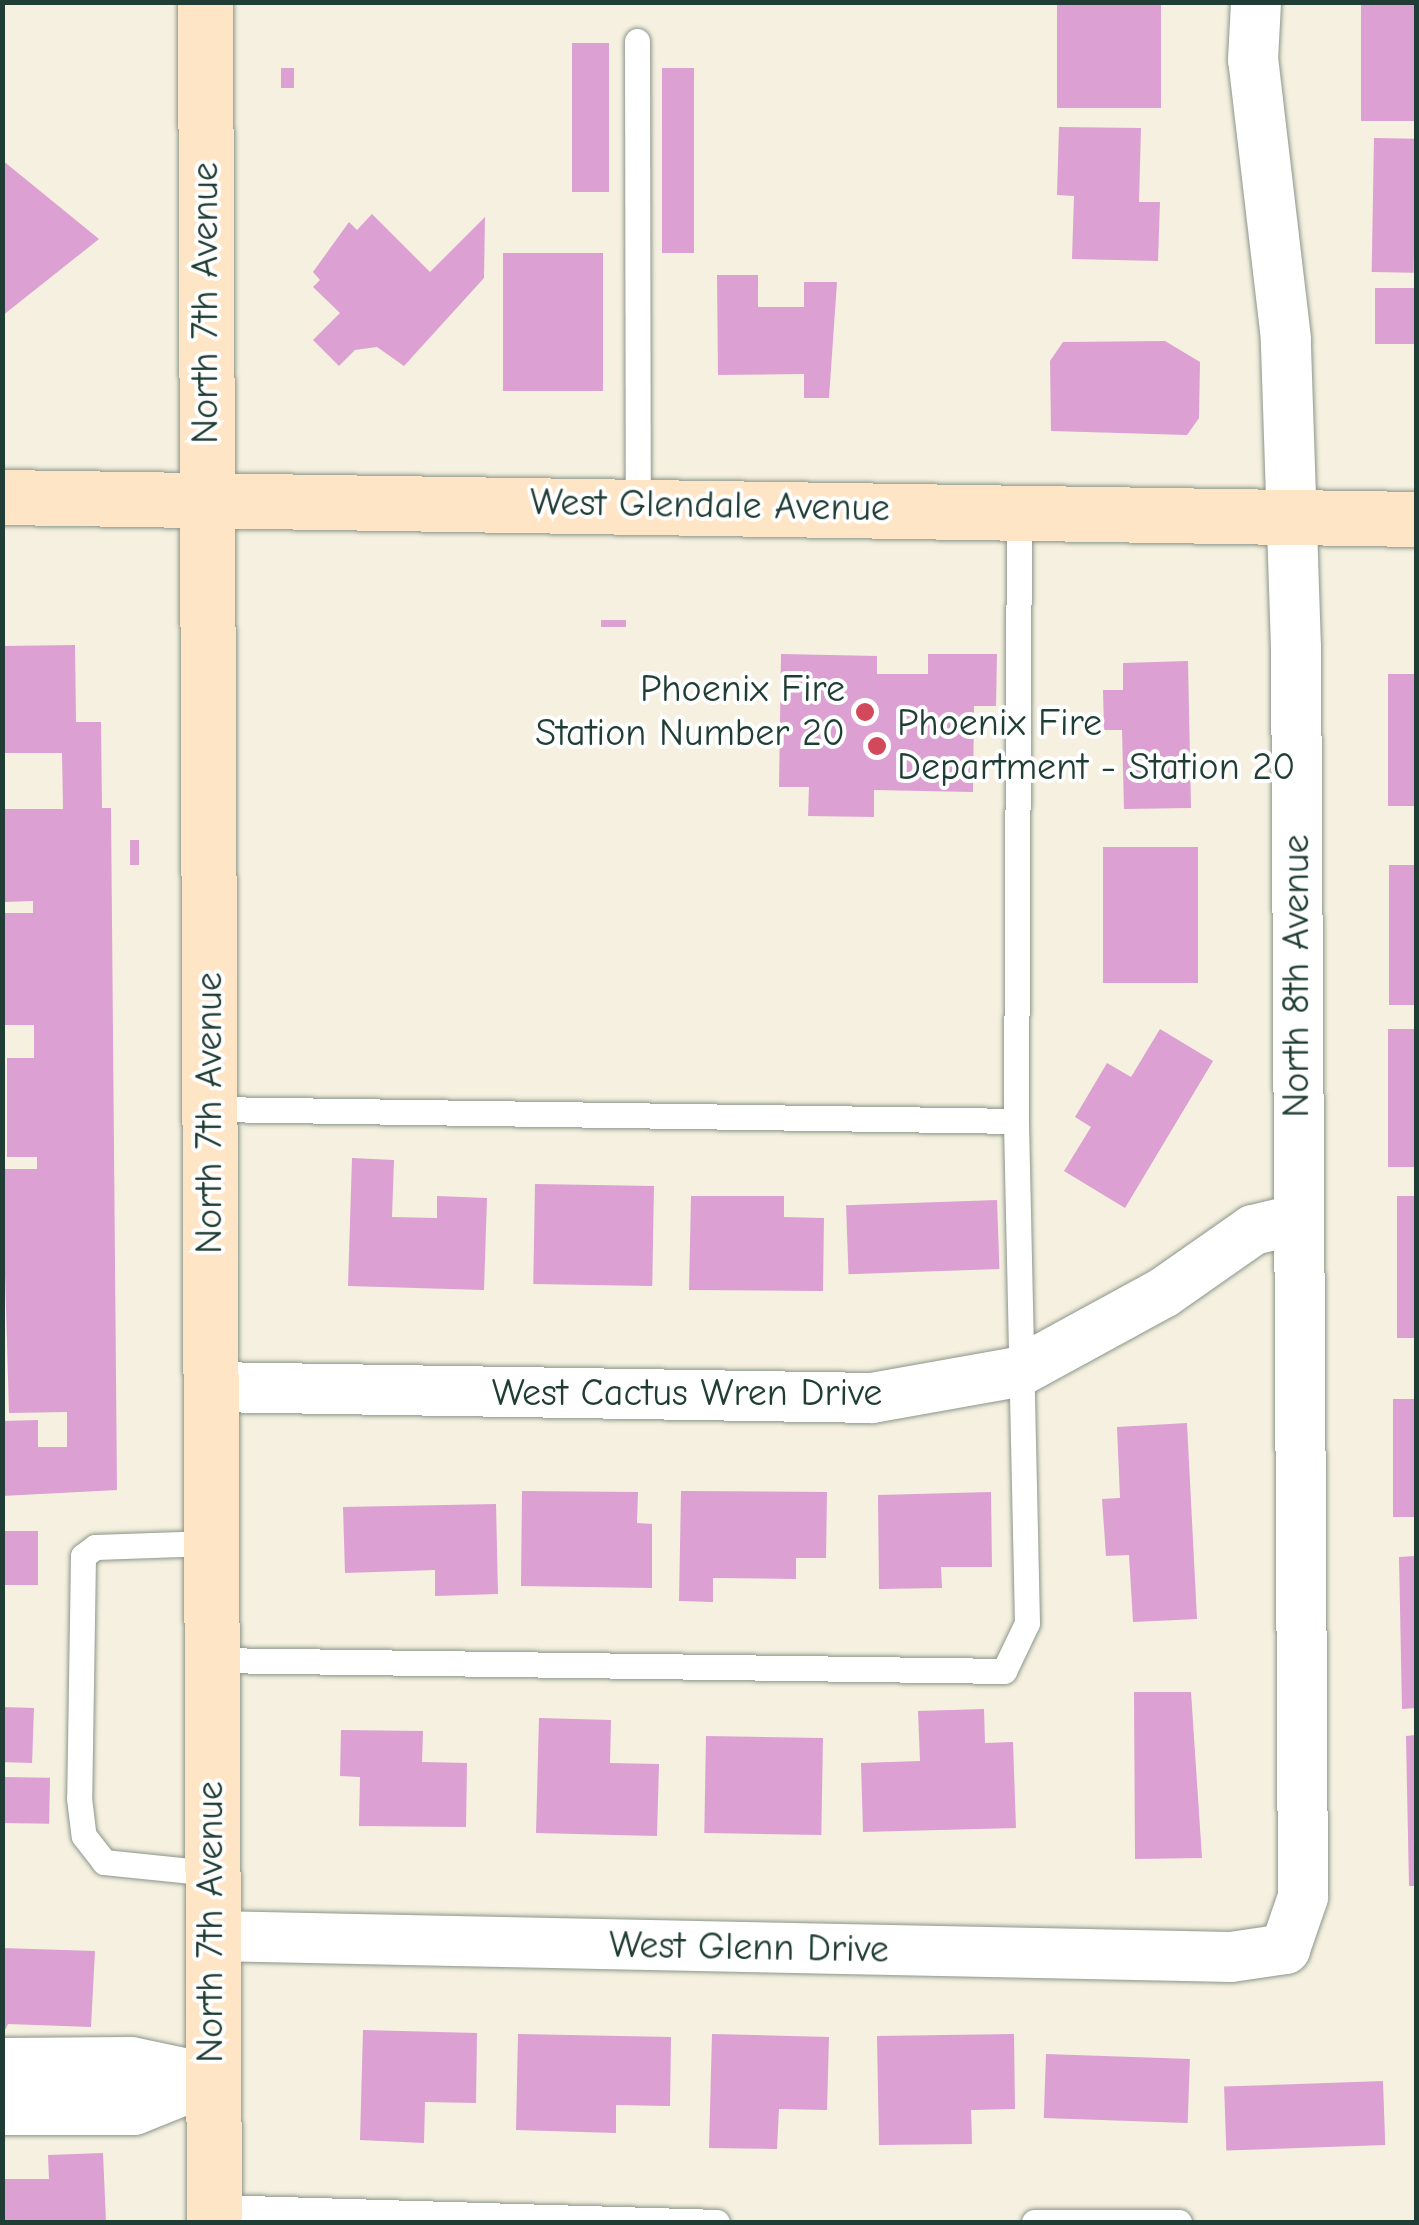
<!DOCTYPE html>
<html>
<head>
<meta charset="utf-8">
<style>
	body { margin:0 }
	#map { position:relative; width:1419px; height:2225px; overflow:hidden; background:#f5f0df; font-family:"Comic Neue",sans-serif }
	div>[style] { position:absolute }
	.building>* { inset:0; background:#dca0d3; transform-origin:0 0 }
	.roads { filter:drop-shadow(0 0 2px #8a968a) drop-shadow(0 0 2px #8a968a) }
	.lane>* { height:25px; margin:-12.5px; padding:0 12.5px; transform-origin:12.5px; border-radius:12.5px; background:#fff }
	.street>* { height:50px; margin:-25px; padding:0 25px; transform-origin:25px; border-radius:25px; background:#fff }
	.secondary>* { height:55px; margin:-27.5px; padding:0 27.5px; transform-origin:27.5px; border-radius:27.5px; background:#fee5c5 }
	.dots>* { width:28px; height:28px; translate:-50% -50%; box-sizing:border-box; border:5px solid #fff; border-radius:50% }
	span { translate:-50% -50%; white-space:nowrap; text-align:center; line-height:1.15; -webkit-text-stroke:8px #fff; paint-order:stroke }
	.street-label { font-size:38px; color:#1f3d34 }
	.poi-label { font-size:38px; color:#1f3d34 }
	.right { translate:-100% -50%; text-align:right }
	.left { translate:0 -50%; text-align:left }
	.frame { position:absolute; inset:0; border:5px solid #1f3d34; pointer-events:none }
</style>
</head>
<body>
<div id="map">
	<div class="building">
		<div style="left:1161px;top:2px;width:106px;height:104px;rotate:90deg"></div>
		<div style="left:1361px;top:2px;width:55px;height:119px"></div>
		<div style="left:572px;top:43px;width:37px;height:149px"></div>
		<div style="left:281px;top:68px;width:13px;height:20px"></div>
		<div style="left:662px;top:68px;width:32px;height:185px"></div>
		<div style="clip-path:polygon(1059px 127px,1141px 128px,1139px 202px,1160px 202px,1158px 261px,1072px 259px,1074px 196px,1057px 195px)"></div>
		<div style="left:1374px;top:138px;width:42px;height:134px;rotate:1deg"></div>
		<div style="clip-path:polygon(2px 160px,99px 239px,2px 316px)"></div>
		<div style="clip-path:polygon(372px 214px,430px 272px,485px 217px,484px 278px,404px 366px,377px 347px,355px 350px,339px 366px,313px 340px,340px 313px,313px 287px,320px 280px,313px 272px,349px 222px,357px 230px)"></div>
		<div style="left:503px;top:253px;width:100px;height:138px"></div>
		<div style="clip-path:polygon(717px 275px,758px 275px,758px 307px,804px 307px,804px 282px,837px 282px,829px 398px,804px 398px,804px 374px,718px 375px)"></div>
		<div style="left:1375px;top:288px;width:41px;height:56px"></div>
		<div style="clip-path:polygon(1165px 341px,1200px 362px,1199px 418px,1187px 435px,1051px 431px,1050px 361px,1063px 342px)"></div>
		<div style="left:601px;top:620px;width:25px;height:7px"></div>
		<div style="clip-path:polygon(75px 645px,76px 722px,101px 722px,102px 808px,111px 808px,117px 1490px,2px 1496px,3px 1421px,38px 1420px,38px 1447px,67px 1447px,67px 1412px,9px 1413px,2px 1169px,37px 1169px,37px 1157px,7px 1157px,7px 1058px,34px 1058px,34px 1025px,2px 1025px,2px 913px,33px 913px,33px 901px,5px 902px,5px 809px,63px 809px,62px 753px,2px 753px,2px 646px)"></div>
		<div style="clip-path:polygon(781px 654px,877px 656px,877px 674px,928px 674px,928px 654px,997px 654px,996px 706px,974px 706px,973px 792px,874px 790px,874px 817px,808px 816px,809px 787px,779px 787px)"></div>
		<div style="clip-path:polygon(1188px 661px,1191px 808px,1124px 809px,1122px 730px,1104px 730px,1103px 690px,1123px 690px,1123px 663px)"></div>
		<div style="left:1388px;top:674px;width:28px;height:132px"></div>
		<div style="left:130px;top:840px;width:9px;height:25px"></div>
		<div style="left:1103px;top:847px;width:95px;height:136px"></div>
		<div style="left:1389px;top:865px;width:27px;height:140px"></div>
		<div style="clip-path:polygon(1160px 1029px,1213px 1061px,1125px 1208px,1064px 1171px,1091px 1127px,1075px 1117px,1107px 1063px,1131px 1077px)"></div>
		<div style="left:1416px;top:1029px;width:138px;height:28px;rotate:90deg"></div>
		<div style="clip-path:polygon(352px 1158px,394px 1160px,392px 1217px,437px 1218px,437px 1196px,487px 1198px,484px 1290px,348px 1286px)"></div>
		<div style="left:535px;top:1184px;width:119px;height:100px;rotate:1deg"></div>
		<div style="clip-path:polygon(691px 1196px,784px 1196px,784px 1217px,824px 1218px,823px 1291px,689px 1290px)"></div>
		<div style="left:1397px;top:1196px;width:19px;height:142px"></div>
		<div style="left:997px;top:1200px;width:69px;height:151px;rotate:88deg"></div>
		<div style="left:1416px;top:1399px;width:118px;height:23px;rotate:90deg"></div>
		<div style="clip-path:polygon(1187px 1423px,1197px 1619px,1133px 1622px,1129px 1555px,1106px 1556px,1102px 1499px,1120px 1498px,1117px 1427px)"></div>
		<div style="clip-path:polygon(522px 1491px,638px 1492px,637px 1523px,652px 1524px,652px 1588px,521px 1586px)"></div>
		<div style="clip-path:polygon(681px 1491px,827px 1492px,826px 1558px,796px 1558px,796px 1579px,713px 1578px,713px 1602px,679px 1601px)"></div>
		<div style="clip-path:polygon(991px 1492px,992px 1567px,941px 1567px,942px 1588px,879px 1589px,878px 1495px)"></div>
		<div style="clip-path:polygon(496px 1504px,498px 1594px,435px 1596px,435px 1570px,345px 1573px,343px 1507px)"></div>
		<div style="left:2px;top:1531px;width:36px;height:54px"></div>
		<div style="clip-path:polygon(1416px 1556px,1416px 1708px,1402px 1709px,1399px 1557px)"></div>
		<div style="clip-path:polygon(1134px 1692px,1191px 1692px,1202px 1858px,1135px 1859px)"></div>
		<div style="left:2px;top:1707px;width:32px;height:55px;rotate:2deg"></div>
		<div style="clip-path:polygon(984px 1709px,985px 1743px,1013px 1742px,1016px 1828px,863px 1832px,861px 1763px,920px 1761px,918px 1711px)"></div>
		<div style="clip-path:polygon(539px 1718px,611px 1720px,610px 1763px,659px 1764px,657px 1836px,536px 1833px)"></div>
		<div style="clip-path:polygon(341px 1730px,423px 1731px,422px 1762px,467px 1763px,466px 1827px,359px 1826px,360px 1777px,340px 1776px)"></div>
		<div style="clip-path:polygon(1416px 1735px,1416px 1886px,1409px 1886px,1406px 1736px)"></div>
		<div style="left:706px;top:1736px;width:117px;height:97px;rotate:1deg"></div>
		<div style="left:2px;top:1777px;width:48px;height:46px;rotate:1deg"></div>
		<div style="clip-path:polygon(2px 1948px,95px 1951px,91px 2027px,8px 2024px,2px 2036px)"></div>
		<div style="clip-path:polygon(363px 2030px,477px 2033px,476px 2103px,425px 2102px,424px 2143px,360px 2140px)"></div>
		<div style="clip-path:polygon(518px 2034px,671px 2037px,670px 2106px,616px 2105px,616px 2133px,516px 2130px)"></div>
		<div style="clip-path:polygon(712px 2034px,829px 2037px,827px 2110px,779px 2109px,777px 2149px,709px 2148px)"></div>
		<div style="clip-path:polygon(1014px 2034px,1015px 2109px,971px 2110px,972px 2144px,879px 2145px,877px 2036px)"></div>
		<div style="left:1046px;top:2054px;width:144px;height:64px;rotate:2deg"></div>
		<div style="left:1383px;top:2081px;width:64px;height:159px;rotate:88deg"></div>
		<div style="clip-path:polygon(103px 2153px,106px 2222px,2px 2222px,2px 2179px,49px 2179px,48px 2155px)"></div>
	</div>
	<div class="roads">
		<div class="lane">
			<div style="left:637px;top:41px;width:464px;rotate:89.9deg"></div>
			<div style="left:211px;top:1109px;width:805px;rotate:0.85deg"></div>
			<div style="left:210px;top:1543px;width:115px;rotate:178deg"></div>
			<div style="left:95px;top:1547px;width:15px;rotate:143deg"></div>
			<div style="left:83px;top:1556px;width:242px;rotate:90.9deg"></div>
			<div style="left:79px;top:1798px;width:38px;rotate:83deg"></div>
			<div style="left:84px;top:1836px;width:33px;rotate:52deg"></div>
			<div style="left:104px;top:1862px;width:108px;rotate:5.9deg"></div>
			<div style="left:210px;top:1660px;width:794px;rotate:0.79deg"></div>
			<div style="left:1004px;top:1671px;width:53px;rotate:-64.4deg"></div>
			<div style="left:1027px;top:1623px;width:502px;rotate:-91.26deg"></div>
			<div style="left:1016px;top:1121px;width:611px;rotate:-89.72deg"></div>
			<div style="left:213px;top:2207px;width:504px;rotate:1.7deg"></div>
			<div style="left:1034px;top:2222px;width:145px"></div>
		</div>
		<div class="street">
			<div style="left:211px;top:1387px;width:661px;rotate:0.95deg"></div>
			<div style="left:872px;top:1398px;width:148px;rotate:-10.1deg"></div>
			<div style="left:1018px;top:1372px;width:165px;rotate:-28.6deg"></div>
			<div style="left:1163px;top:1293px;width:110px;rotate:-35deg"></div>
			<div style="left:1253px;top:1230px;width:47px;rotate:-13.4deg"></div>
			<div style="left:212px;top:1936px;width:1019px;rotate:1.18deg"></div>
			<div style="left:1231px;top:1957px;width:55px;rotate:-8.4deg"></div>
			<div style="left:1285px;top:1949px;width:55px;rotate:-70.9deg"></div>
			<div style="left:1303px;top:1897px;width:1249px;rotate:-90.32deg"></div>
			<div style="left:1296px;top:648px;width:309px;rotate:-91.9deg"></div>
			<div style="left:1286px;top:339px;width:281px;rotate:-96.7deg"></div>
			<div style="left:1253px;top:60px;width:58px;rotate:-87deg"></div>
			<div style="left:2px;top:2063px;width:129px;rotate:-0.4deg"></div>
			<div style="left:131px;top:2062px;width:82px;rotate:12deg"></div>
			<div style="left:2px;top:2110px;width:132px"></div>
			<div style="left:134px;top:2110px;width:83px;rotate:-21.9deg"></div>
		</div>
		<div class="secondary">
			<div style="left:205px;top:2px;width:2220px;rotate:89.77deg"></div>
			<div style="left:2px;top:497px;width:1414px;rotate:0.89deg"></div>
		</div>
	</div>
	<div class="dots">
		<div style="left:865px;top:712px;background:#d1495b"></div>
		<div style="left:877px;top:746px;background:#d1495b"></div>
	</div>
	<div class="street-label">
		<span style="left:206px;top:303px;rotate:-90deg">North 7th Avenue</span>
		<span style="left:710px;top:506px;rotate:1deg">West Glendale Avenue</span>
		<span style="left:1297px;top:976px;rotate:-90deg">North 8th Avenue</span>
		<span style="left:210px;top:1113px;rotate:-90deg">North 7th Avenue</span>
		<span style="left:687px;top:1394px">West Cactus Wren Drive</span>
		<span style="left:211px;top:1922px;rotate:-90deg">North 7th Avenue</span>
		<span style="left:749px;top:1948px;rotate:1deg">West Glenn Drive</span>
	</div>
	<div class="poi-label">
		<span class="right" style="left:845px;top:712px">Phoenix Fire<br>Station Number 20</span>
		<span class="left" style="left:897px;top:746px">Phoenix Fire<br>Department - Station 20</span>
	</div>
	<div class="frame"></div>
</div>
</body>
</html>
